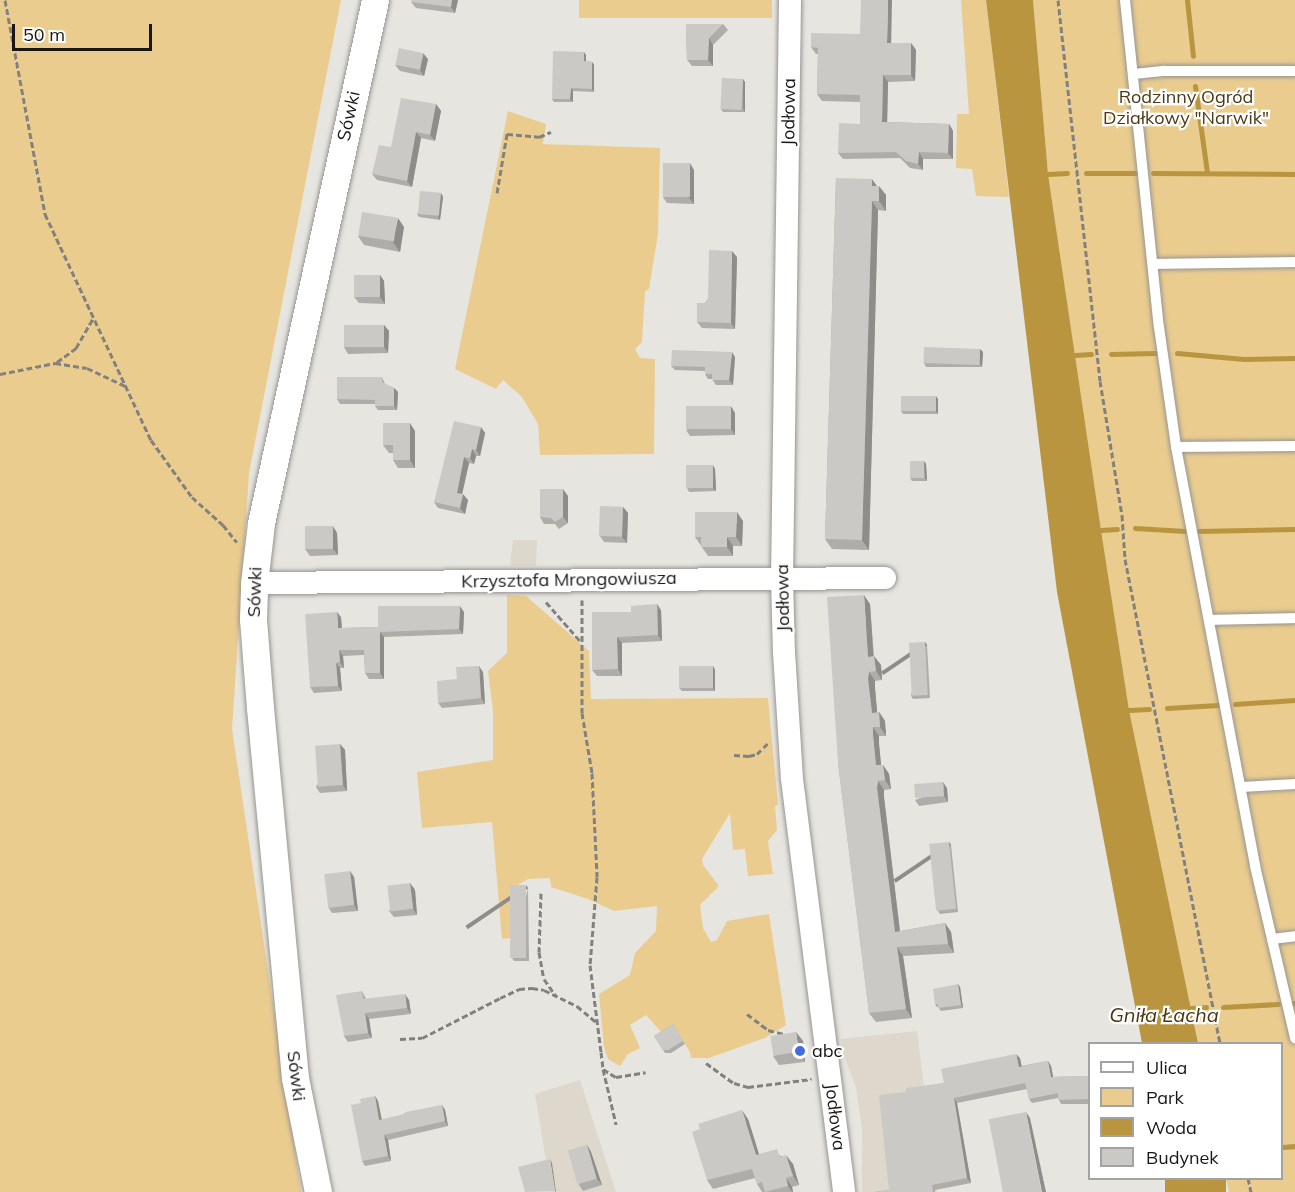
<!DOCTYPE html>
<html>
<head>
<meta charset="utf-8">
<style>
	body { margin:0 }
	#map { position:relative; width:1295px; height:1192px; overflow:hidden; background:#e7e5e0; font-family:Mulish,sans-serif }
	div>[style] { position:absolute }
	.built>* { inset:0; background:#ddd7cc }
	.green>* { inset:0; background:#eacc8f; transform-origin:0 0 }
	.water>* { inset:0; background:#ba9540; transform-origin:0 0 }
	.stream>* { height:5px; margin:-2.5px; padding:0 2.5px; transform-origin:2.5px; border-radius:2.5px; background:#ba9540 }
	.path>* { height:3px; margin-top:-1.5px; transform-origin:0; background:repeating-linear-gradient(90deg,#83817e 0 6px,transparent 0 9px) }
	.roads { filter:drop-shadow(0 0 2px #979591) drop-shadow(0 0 2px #979591) }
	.service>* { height:10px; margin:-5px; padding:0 5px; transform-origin:5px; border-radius:5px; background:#fff }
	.minor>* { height:22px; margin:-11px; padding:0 11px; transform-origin:11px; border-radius:11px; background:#fff }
	.tertiary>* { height:27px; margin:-13.5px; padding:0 13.5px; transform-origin:13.5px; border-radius:13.5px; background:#fff }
	.wall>* { inset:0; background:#afada9 }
	.shaded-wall>* { inset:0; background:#8e8d8a; transform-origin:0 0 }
	.building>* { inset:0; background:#cbc9c5; transform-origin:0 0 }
	.dots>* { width:16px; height:16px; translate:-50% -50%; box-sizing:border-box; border:3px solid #fff; border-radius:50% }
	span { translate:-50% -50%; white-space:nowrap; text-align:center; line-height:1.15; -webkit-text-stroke:4.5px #fff; paint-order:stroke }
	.park-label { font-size:18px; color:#4a3915 }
	.street-label { font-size:18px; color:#181716 }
	.poi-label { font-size:18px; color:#181716 }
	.left { translate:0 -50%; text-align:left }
	.water-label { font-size:20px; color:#473713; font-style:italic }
	.legend { position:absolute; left:1088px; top:1042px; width:195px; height:138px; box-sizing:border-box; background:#fff; border:2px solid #a3a2a2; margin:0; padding:8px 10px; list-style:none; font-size:18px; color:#181716 }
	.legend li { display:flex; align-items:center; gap:12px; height:30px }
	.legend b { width:30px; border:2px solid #a3a2a2 }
	.scale { position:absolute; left:12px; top:24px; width:140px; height:27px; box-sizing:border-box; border:3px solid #181716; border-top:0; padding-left:8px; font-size:18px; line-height:21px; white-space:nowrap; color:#181716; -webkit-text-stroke:4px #fff; paint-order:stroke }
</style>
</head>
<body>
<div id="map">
	<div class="built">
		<div style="clip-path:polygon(513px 540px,537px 540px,536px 566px,510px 566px)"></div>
		<div style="clip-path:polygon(917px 1031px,937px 1192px,862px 1192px,862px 1129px,856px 1087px,843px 1054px,841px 1039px)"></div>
		<div style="clip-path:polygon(580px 1080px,616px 1192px,551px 1192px,535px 1094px)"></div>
	</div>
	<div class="green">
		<div style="clip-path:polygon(0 0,341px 0,249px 473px,232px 729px,301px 1192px,0 1192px)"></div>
		<div style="left:579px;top:0;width:193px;height:18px"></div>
		<div style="clip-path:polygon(961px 0,986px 0,1009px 197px,976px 196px,972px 169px,956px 168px,957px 114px,969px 114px)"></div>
		<div style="clip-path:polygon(1033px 0,1295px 0,1295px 1192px,1229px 1192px,1226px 1179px,1282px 1178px,1282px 1044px,1198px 1043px,1129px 710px,1101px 530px,1048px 174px)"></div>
		<div style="clip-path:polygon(508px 111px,546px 124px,543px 144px,660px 148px,658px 234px,649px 289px,645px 291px,642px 342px,635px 349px,640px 358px,655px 359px,654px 454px,540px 455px,538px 424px,522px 397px,503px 380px,496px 389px,455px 369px)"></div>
		<div style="clip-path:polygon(507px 595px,526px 596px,589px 651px,591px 699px,768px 698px,778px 805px,775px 806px,777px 830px,768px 841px,773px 874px,748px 876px,745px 849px,733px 850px,730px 813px,702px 859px,703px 865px,719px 886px,700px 905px,703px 928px,711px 942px,717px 940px,727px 921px,769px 914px,786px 1025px,765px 1038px,709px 1058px,691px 1058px,690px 1052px,675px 1027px,663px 1034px,646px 1015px,630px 1025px,640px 1048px,628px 1054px,620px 1066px,608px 1059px,604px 1047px,599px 994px,630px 975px,635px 953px,656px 931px,657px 906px,614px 911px,588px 899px,551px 887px,550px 878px,528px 879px,512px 888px,514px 938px,502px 939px,492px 822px,422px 828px,417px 772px,493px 760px,493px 711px,488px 671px,507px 653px)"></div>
	</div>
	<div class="water">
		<div style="clip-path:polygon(986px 0,1033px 0,1048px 174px,1101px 530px,1129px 710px,1198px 1043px,1142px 1043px,1057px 592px)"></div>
		<div style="left:1165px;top:1179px;width:61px;height:13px"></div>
	</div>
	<div class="stream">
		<div style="left:1187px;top:0;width:56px;rotate:83.9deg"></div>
		<div style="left:1195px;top:86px;width:88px;rotate:82.1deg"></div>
		<div style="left:1086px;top:173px;width:49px"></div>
		<div style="left:1153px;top:173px;width:142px;rotate:0.4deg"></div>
		<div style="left:1048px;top:174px;width:19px;rotate:-3deg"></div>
		<div style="left:1177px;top:353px;width:67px;rotate:5.1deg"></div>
		<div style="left:1244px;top:359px;width:51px;rotate:-1.1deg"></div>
		<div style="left:1111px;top:354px;width:44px;rotate:-1.3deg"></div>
		<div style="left:1075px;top:355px;width:16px;rotate:-4deg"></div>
		<div style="left:1135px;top:528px;width:50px;rotate:3.4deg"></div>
		<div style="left:1101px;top:530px;width:16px;rotate:-4deg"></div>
		<div style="left:1198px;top:531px;width:97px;rotate:-1.2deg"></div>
		<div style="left:1235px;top:704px;width:60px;rotate:-3.8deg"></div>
		<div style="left:1167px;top:708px;width:51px;rotate:-3.4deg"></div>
		<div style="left:1129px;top:710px;width:20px;rotate:-3deg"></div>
		<div style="left:1293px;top:1003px;width:2px"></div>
		<div style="left:1223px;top:1007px;width:55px;rotate:-3.1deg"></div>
		<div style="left:1191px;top:1008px;width:15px;rotate:-4deg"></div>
		<div style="left:1282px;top:1147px;width:13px;rotate:-4deg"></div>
	</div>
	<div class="path">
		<div style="left:5px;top:0;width:218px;rotate:79.4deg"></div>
		<div style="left:45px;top:214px;width:250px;rotate:64.9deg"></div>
		<div style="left:151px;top:440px;width:70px;rotate:54.3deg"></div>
		<div style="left:192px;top:497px;width:42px;rotate:42.1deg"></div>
		<div style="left:223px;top:525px;width:22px;rotate:51deg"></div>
		<div style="left:1058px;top:0;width:383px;rotate:83.7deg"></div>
		<div style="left:1100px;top:381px;width:136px;rotate:80.7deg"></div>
		<div style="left:1122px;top:515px;width:44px;rotate:86.1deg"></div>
		<div style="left:1125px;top:559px;width:494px;rotate:78.9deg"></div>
		<div style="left:497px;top:193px;width:60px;rotate:-80.4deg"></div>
		<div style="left:507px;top:134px;width:32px;rotate:5deg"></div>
		<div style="left:539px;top:137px;width:13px;rotate:-23deg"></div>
		<div style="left:57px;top:362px;width:24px;rotate:-36deg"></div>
		<div style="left:76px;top:348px;width:34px;rotate:-60deg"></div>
		<div style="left:0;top:374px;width:56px;rotate:-11.3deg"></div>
		<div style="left:55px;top:363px;width:32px;rotate:9deg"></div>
		<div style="left:87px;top:368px;width:42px;rotate:25.3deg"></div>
		<div style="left:582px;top:600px;width:113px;rotate:90deg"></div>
		<div style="left:582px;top:713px;width:61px;rotate:80.5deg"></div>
		<div style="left:592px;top:773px;width:104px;rotate:87.2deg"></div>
		<div style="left:597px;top:877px;width:88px;rotate:94.5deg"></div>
		<div style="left:590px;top:965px;width:88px;rotate:82.8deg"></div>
		<div style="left:601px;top:1052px;width:17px;rotate:83deg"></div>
		<div style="left:603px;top:1069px;width:15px;rotate:32deg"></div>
		<div style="left:616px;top:1077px;width:30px;rotate:-9deg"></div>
		<div style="left:546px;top:602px;width:53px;rotate:48.8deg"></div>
		<div style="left:734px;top:755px;width:15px;rotate:4deg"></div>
		<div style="left:749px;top:756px;width:8px;rotate:-14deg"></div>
		<div style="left:757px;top:754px;width:17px;rotate:-45deg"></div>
		<div style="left:541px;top:893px;width:59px;rotate:91.9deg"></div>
		<div style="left:539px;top:952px;width:27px;rotate:80deg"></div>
		<div style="left:544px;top:979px;width:21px;rotate:55deg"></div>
		<div style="left:747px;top:1014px;width:26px;rotate:37deg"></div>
		<div style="left:768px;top:1030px;width:16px;rotate:14deg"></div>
		<div style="left:400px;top:1039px;width:22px;rotate:-3deg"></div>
		<div style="left:422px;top:1038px;width:88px;rotate:-27.1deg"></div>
		<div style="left:500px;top:998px;width:21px;rotate:-25deg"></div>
		<div style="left:519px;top:989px;width:13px;rotate:-4deg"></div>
		<div style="left:532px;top:988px;width:12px;rotate:9deg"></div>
		<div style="left:544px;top:990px;width:37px;rotate:26deg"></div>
		<div style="left:577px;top:1006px;width:25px;rotate:40deg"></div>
		<div style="left:706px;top:1063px;width:34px;rotate:36deg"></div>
		<div style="left:734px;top:1083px;width:15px;rotate:16deg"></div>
		<div style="left:748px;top:1087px;width:64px;rotate:-7.2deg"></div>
		<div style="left:603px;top:1069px;width:57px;rotate:76.7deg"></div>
		<div style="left:1248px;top:1178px;width:14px;rotate:78deg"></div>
	</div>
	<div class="roads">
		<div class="service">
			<div style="left:1125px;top:0;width:329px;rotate:84.1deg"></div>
			<div style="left:1159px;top:327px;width:121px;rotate:81.9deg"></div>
			<div style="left:1176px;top:447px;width:426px;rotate:79.3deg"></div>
			<div style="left:1255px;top:866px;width:177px;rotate:76.9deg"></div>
			<div style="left:1134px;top:74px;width:31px;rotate:-6deg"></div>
			<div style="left:1165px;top:71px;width:130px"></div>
			<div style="left:1153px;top:264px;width:142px;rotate:-0.8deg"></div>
			<div style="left:1176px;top:447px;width:119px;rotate:-0.5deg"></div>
			<div style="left:1210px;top:620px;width:85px;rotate:-1.3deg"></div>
			<div style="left:1241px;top:787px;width:54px;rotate:-3.2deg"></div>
			<div style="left:1272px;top:939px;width:23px;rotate:-7deg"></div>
		</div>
		<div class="minor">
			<div style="left:790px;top:0;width:578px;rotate:90.79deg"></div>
			<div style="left:782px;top:578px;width:74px;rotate:88.5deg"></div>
			<div style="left:784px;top:652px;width:127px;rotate:86.4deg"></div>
			<div style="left:792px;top:779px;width:416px;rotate:82.8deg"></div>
			<div style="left:254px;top:583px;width:631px;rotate:-0.45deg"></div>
		</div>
		<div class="tertiary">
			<div style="left:318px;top:1192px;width:116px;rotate:-101.4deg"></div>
			<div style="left:295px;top:1078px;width:372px;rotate:-95.4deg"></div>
			<div style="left:260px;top:708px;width:89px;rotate:-94.5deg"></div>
			<div style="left:253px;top:619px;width:36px;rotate:-88deg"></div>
			<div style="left:254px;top:583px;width:60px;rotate:-83.3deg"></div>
			<div style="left:261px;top:523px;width:535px;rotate:-77.7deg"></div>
		</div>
	</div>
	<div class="wall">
		<div style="clip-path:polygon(412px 0,458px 0,455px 13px,416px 8px,411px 2px)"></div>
		<div style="clip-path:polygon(686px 24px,723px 24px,728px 30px,713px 45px,713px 66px,692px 66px,687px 60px)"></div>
		<div style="clip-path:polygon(891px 43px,911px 43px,916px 50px,915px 81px,888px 82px,887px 122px,949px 124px,953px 131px,953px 159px,923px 159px,923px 170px,910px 168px,900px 158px,843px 159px,838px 153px,860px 124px,860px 102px,822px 101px,817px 94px,818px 54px,816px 54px,811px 47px)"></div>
		<div style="clip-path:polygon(586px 55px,586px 61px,592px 62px,594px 65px,594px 92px,573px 91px,573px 102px,554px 102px,552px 99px)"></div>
		<div style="clip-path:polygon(428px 59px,424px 76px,400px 71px,395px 65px)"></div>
		<div style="clip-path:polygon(743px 79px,745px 82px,745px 112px,723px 112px,721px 109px)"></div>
		<div style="clip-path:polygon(436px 104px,441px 111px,435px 141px,421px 138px,412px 187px,377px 180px,372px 174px,391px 147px)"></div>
		<div style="clip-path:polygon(694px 170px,694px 204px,667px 203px,663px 197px)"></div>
		<div style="clip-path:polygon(836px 178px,877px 186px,886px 195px,886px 211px,878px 210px,869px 550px,832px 549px,825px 539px)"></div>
		<div style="clip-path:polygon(441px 193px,443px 197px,440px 220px,419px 217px,417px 214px)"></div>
		<div style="clip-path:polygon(404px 227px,400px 252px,364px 245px,358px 236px)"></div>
		<div style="clip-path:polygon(737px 257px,735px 329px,702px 328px,697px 322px,705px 303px)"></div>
		<div style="clip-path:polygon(380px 275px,384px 281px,385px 304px,359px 303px,354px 297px)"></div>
		<div style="clip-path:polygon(384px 325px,389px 331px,388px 353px,348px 354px,344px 347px)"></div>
		<div style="clip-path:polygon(980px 349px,983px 352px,982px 367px,926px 367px,924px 363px)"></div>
		<div style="clip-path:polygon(735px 357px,733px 385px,716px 385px,712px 379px,708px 379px,705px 374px,705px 371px,675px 370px,671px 366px)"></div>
		<div style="clip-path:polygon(382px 377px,385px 384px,394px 388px,398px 392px,397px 410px,378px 410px,375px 406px,375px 404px,340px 404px,337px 399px)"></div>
		<div style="clip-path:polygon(938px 399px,938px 414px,903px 414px,901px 411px)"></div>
		<div style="clip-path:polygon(735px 413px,735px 435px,690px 436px,686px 430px)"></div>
		<div style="clip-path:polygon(481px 427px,485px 433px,480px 456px,476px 456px,474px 464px,469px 463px,462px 494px,468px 500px,465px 514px,438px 508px,434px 502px)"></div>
		<div style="clip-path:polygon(415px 431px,415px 468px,398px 468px,393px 460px,393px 453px,389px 453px,383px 445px)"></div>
		<div style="clip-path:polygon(924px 461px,926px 464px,927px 481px,912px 481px,910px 478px)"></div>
		<div style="clip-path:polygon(715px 469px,716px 491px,689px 492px,687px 488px)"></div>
		<div style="clip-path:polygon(568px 496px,568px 523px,559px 529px,555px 524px,544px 524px,540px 517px)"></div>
		<div style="clip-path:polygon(623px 507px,628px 513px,627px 543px,604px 542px,600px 536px)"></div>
		<div style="clip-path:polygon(743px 521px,742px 546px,733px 546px,733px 556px,708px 556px,695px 537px)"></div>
		<div style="clip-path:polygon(337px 533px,338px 555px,310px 556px,305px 549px)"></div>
		<div style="clip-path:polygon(870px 604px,874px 657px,881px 665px,882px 680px,875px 681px,875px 688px,877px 712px,879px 712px,885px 721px,886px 736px,879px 736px,879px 744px,881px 765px,883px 765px,889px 774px,891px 789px,884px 790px,884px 797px,900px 931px,945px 923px,951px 932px,954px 953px,903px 956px,912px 1018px,876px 1022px,869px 1013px,838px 763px)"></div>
		<div style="clip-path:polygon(661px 610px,662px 641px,622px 643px,622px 676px,597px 676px,592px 670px,631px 612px)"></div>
		<div style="clip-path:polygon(464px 612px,463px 634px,384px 637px,384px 679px,369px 679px,365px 673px,364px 655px,343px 656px,344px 668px,340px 668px,342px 691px,314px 693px,310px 687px,341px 617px,342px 628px,378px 627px)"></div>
		<div style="clip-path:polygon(925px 642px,927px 645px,930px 698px,913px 699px,911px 696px)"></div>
		<div style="clip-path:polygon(713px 666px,715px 670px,715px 691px,682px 691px,679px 688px)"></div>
		<div style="clip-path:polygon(483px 672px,485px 704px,442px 708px,438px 703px,457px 679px)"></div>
		<div style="clip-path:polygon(340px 744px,345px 750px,347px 791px,320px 793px,316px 787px)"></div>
		<div style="clip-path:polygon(947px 788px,948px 802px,919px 806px,915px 800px)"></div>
		<div style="clip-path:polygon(949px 842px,951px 845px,958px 912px,940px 914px,938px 911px)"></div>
		<div style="clip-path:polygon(350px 871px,354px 877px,358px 911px,332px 913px,328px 907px)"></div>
		<div style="clip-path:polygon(410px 883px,415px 890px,417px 915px,394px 917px,389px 911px)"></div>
		<div style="clip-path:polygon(528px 888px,529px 961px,514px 961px,512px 958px)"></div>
		<div style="clip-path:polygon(958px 984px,960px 987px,963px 1008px,941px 1011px,938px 1007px,937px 1007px,935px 1004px)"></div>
		<div style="clip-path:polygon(362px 991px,366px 999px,409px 1000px,411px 1014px,369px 1019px,372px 1038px,348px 1042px,344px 1036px)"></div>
		<div style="clip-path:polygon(673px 1024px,685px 1044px,671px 1053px,665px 1053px,654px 1036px)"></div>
		<div style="clip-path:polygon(803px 1041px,805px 1062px,779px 1065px,773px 1056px)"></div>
		<div style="clip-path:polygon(1020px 1058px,1021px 1066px,1048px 1061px,1051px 1066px,1053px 1077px,1089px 1076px,1089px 1104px,1061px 1104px,1058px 1098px,1032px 1103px,1029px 1099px,1027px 1089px,957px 1103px,971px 1183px,935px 1190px,935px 1192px,874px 1192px,889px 1190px,906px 1092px,944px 1083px)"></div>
		<div style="clip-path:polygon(375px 1096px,378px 1101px,381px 1120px,442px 1105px,445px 1110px,448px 1126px,388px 1140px,391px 1161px,365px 1166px,362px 1161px,361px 1103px)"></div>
		<div style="clip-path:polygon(748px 1119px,759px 1154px,782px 1156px,793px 1164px,799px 1185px,792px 1187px,793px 1192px,762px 1192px,757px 1184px,755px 1178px,713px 1189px,707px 1180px)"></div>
		<div style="clip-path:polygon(587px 1145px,591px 1152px,602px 1185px,583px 1191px,579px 1185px)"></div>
	</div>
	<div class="shaded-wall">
		<div style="clip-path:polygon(452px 0,458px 0,455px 13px,451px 7px)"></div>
		<div style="clip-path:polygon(888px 0,892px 0,891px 50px,887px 43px)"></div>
		<div style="clip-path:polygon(709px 38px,713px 45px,713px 66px,708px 60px)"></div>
		<div style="clip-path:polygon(911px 43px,916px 50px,915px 81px,911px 75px)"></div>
		<div style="clip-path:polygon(584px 52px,586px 55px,586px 64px,584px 61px)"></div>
		<div style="clip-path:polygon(423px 53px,428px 59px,424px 76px,420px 70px)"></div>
		<div style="clip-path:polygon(592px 62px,594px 65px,594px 92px,592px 89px)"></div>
		<div style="clip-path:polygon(883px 75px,888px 82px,887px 129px,882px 122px)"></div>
		<div style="clip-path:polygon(743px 79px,745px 82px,745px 112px,743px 109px)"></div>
		<div style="clip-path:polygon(571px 88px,573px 91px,573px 102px,570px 99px)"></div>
		<div style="clip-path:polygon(436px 104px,441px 111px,435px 141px,430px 135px)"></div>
		<div style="clip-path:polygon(949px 124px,953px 131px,953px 159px,948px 153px)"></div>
		<div style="clip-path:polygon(416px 132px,421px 138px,412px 187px,407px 181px)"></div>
		<div style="clip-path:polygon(919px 152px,923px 159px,923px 170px,918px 164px)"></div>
		<div style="clip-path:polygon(690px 163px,694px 170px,694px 204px,689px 198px)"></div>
		<div style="clip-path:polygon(872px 179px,879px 189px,872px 186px)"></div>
		<div style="clip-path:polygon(879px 186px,886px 195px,886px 211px,879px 201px)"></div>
		<div style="clip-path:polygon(441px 193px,443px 197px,440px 220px,438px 217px)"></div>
		<div style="clip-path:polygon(872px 201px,878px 210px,869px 550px,862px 540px)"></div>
		<div style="clip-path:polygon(398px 218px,404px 227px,400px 252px,393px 242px)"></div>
		<div style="clip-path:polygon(732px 251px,737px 257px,735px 329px,731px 323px)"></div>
		<div style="clip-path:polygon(380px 275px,384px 281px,385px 304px,380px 297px)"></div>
		<div style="clip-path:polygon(384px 325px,389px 331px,388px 353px,384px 347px)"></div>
		<div style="clip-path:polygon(980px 349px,983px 352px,982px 367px,980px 364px)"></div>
		<div style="clip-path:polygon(732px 352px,735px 357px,733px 385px,729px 380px)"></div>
		<div style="clip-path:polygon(394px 388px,398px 392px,397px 410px,394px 406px)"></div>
		<div style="clip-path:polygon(936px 396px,938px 399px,938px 414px,936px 411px)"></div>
		<div style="clip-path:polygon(731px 406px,735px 413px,735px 435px,731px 429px)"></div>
		<div style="clip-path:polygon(410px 423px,415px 431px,415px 468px,410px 460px)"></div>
		<div style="clip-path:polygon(481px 427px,485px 433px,480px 456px,476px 450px)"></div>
		<div style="clip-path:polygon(472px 449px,476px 456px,474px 464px,470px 458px)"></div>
		<div style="clip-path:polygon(464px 457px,469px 463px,461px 499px,457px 493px)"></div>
		<div style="clip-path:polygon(924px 461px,926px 464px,927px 481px,925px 478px)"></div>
		<div style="clip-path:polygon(713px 465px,715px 469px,716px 491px,713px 488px)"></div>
		<div style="clip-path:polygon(563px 489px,568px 496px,568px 523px,563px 517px)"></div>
		<div style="clip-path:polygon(463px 494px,468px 500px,465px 514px,460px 508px)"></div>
		<div style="clip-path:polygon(623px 507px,628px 513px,627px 543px,622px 537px)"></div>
		<div style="clip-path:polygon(737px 512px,743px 521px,742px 546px,736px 537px)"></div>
		<div style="clip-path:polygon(333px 526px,337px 533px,338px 555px,333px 549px)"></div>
		<div style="clip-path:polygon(727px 537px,733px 546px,733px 556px,727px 547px)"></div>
		<div style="clip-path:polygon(864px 595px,870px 604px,874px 666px,868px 657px)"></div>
		<div style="clip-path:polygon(657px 604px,661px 610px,662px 641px,658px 635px)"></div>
		<div style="clip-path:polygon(460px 606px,464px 612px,463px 634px,459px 629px)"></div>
		<div style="clip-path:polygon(337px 612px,341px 617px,342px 634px,338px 628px)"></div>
		<div style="clip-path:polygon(380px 632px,384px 637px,384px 679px,380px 673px)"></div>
		<div style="clip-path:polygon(617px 637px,622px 643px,622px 676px,618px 669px)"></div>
		<div style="left:925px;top:642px;width:4px;height:53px;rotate:56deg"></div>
		<div style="clip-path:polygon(339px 650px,343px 656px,344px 668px,340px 662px)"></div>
		<div style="clip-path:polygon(874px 656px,881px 665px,882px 680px,876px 671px)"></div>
		<div style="clip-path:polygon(336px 663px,340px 668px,342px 691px,338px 686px)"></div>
		<div style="clip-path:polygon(479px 666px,483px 672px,485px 704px,481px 698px)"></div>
		<div style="clip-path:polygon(713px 666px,715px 670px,715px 691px,713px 688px)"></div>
		<div style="clip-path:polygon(869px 672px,875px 681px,875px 688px,878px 721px,872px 713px,868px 679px)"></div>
		<div style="clip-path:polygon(879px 712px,885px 721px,886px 736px,880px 727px)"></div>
		<div style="clip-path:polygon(873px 727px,879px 736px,879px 744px,882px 774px,876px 765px,873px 735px)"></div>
		<div style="clip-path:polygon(340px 744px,345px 750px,347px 791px,343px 785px)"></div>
		<div style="clip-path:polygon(883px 765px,889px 774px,891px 789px,885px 780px)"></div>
		<div style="clip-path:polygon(878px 781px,884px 790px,884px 797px,901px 941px,895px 932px,877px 788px)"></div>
		<div style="clip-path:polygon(943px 782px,947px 788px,948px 802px,944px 796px)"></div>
		<div style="left:949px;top:842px;width:4px;height:67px;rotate:56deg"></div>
		<div style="clip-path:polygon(350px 871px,354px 877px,358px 911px,354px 905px)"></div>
		<div style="clip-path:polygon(410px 883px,415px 890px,417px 915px,413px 909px)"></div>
		<div style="left:526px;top:885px;width:4px;height:73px;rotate:56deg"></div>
		<div style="clip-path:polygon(945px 923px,951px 932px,954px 953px,948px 944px)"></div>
		<div style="clip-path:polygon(897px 947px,903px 956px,912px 1018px,906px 1009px)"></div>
		<div style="clip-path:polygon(958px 984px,960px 987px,963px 1008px,961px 1005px)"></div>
		<div style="clip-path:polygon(405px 994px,409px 1000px,411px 1014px,407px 1008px)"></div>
		<div style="clip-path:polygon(365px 1013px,369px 1019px,372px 1038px,368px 1033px)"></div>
		<div style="clip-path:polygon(796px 1032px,803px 1041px,805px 1062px,799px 1052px)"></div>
		<div style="clip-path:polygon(1016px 1054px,1020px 1058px,1023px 1072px,1019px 1067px)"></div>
		<div style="clip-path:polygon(1048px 1061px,1051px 1066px,1054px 1081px,1051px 1077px)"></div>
		<div style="clip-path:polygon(375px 1096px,378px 1101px,383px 1125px,379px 1120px)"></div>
		<div style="clip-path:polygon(954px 1098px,957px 1103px,971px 1183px,967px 1178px)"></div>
		<div style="clip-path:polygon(442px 1105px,445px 1110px,448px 1126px,445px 1121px)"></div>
		<div style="clip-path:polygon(742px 1110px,748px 1119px,762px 1164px,756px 1155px)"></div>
		<div style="clip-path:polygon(1026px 1112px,1030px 1118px,1046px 1192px,1042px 1192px)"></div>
		<div style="clip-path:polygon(384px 1135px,388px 1140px,391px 1161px,388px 1156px)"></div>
		<div style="clip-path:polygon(587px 1145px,591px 1152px,602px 1185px,597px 1179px)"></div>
		<div style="clip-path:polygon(786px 1155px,793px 1164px,799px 1185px,793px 1176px)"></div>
		<div style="clip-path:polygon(550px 1159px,552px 1163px,556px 1192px,555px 1191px)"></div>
		<div style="clip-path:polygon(786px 1178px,792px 1187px,793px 1192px,792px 1192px,788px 1186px)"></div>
	</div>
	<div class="building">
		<div style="clip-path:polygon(412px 0,452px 0,451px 7px,411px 2px)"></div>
		<div style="clip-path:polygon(861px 0,888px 0,887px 43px,911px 43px,911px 75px,883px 75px,882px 122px,949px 124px,948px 153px,919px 152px,918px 164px,906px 161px,896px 152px,838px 153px,839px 123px,860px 124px,860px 95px,817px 94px,818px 48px,811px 47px,811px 33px,860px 34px)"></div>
		<div style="clip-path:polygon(686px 24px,723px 24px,709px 38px,708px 60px,687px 60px)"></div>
		<div style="left:399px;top:48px;width:25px;height:17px;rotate:12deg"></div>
		<div style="clip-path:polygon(553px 51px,584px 52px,584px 61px,592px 62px,592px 89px,571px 88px,570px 99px,552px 99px)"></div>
		<div style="left:722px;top:78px;width:21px;height:31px;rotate:3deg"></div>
		<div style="clip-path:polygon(401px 98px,436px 104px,430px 135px,416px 132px,407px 181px,372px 174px,379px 145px,391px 147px)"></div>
		<div style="left:663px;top:163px;width:27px;height:34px"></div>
		<div style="clip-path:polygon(836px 178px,872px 179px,872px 186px,879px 186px,879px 201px,872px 201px,862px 540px,825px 539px)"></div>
		<div style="left:420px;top:191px;width:21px;height:23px;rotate:5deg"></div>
		<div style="left:362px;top:212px;width:36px;height:24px;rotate:9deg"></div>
		<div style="clip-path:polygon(709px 250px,732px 251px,731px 323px,697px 322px,697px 303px,705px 303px,708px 299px)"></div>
		<div style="left:354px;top:275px;width:26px;height:22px"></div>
		<div style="left:344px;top:325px;width:40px;height:22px"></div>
		<div style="left:924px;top:347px;width:56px;height:16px;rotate:2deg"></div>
		<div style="clip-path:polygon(672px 350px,732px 352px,729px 380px,712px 380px,712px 374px,705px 374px,705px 367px,671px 366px)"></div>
		<div style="clip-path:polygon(337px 377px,382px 377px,382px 382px,394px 388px,394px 406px,375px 406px,375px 400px,337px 399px)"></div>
		<div style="left:901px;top:396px;width:35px;height:15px"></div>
		<div style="left:731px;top:406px;width:23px;height:45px;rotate:90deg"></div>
		<div style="clip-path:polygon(454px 421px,481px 427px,476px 450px,472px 449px,470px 458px,464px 457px,457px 493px,463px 494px,460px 508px,434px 502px)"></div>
		<div style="clip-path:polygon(383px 423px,410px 423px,410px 460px,393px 460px,393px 445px,383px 445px)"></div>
		<div style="left:910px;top:461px;width:14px;height:17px"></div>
		<div style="left:713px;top:465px;width:23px;height:27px;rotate:90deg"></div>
		<div style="clip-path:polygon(540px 489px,563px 489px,563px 517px,555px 522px,551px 518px,540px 517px)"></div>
		<div style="left:600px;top:506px;width:23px;height:30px;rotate:2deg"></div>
		<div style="clip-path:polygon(695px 512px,737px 512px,736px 537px,727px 537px,727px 547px,701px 547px,701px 537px,695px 537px)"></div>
		<div style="left:333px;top:526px;width:23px;height:28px;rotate:90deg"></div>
		<div style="clip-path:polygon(864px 595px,868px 657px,874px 656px,876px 671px,869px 672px,868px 679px,872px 713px,879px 712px,880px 727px,873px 727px,873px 735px,876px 765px,883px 765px,885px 780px,878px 781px,877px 788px,895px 932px,945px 923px,948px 944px,897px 947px,906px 1009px,869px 1013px,838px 763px,827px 597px)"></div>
		<div style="clip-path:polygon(657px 604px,658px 635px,617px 637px,618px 669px,592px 670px,592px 612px,631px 612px,631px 606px)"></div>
		<div style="clip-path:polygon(378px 606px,460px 606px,459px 629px,380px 632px,380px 673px,365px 673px,364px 650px,339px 650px,340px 662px,336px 663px,338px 686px,310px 687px,305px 614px,337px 612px,338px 628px,378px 627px)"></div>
		<div style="left:925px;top:642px;width:53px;height:16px;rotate:87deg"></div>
		<div style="clip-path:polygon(479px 666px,481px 698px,438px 703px,437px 681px,457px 679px,456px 667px)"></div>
		<div style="left:713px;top:666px;width:22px;height:34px;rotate:90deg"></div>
		<div style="left:340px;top:744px;width:41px;height:25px;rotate:86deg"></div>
		<div style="left:943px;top:782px;width:14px;height:29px;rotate:86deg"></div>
		<div style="left:949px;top:842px;width:67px;height:20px;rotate:84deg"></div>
		<div style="left:350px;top:871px;width:34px;height:26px;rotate:83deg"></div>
		<div style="left:410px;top:883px;width:26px;height:23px;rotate:83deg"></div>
		<div style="left:510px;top:885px;width:16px;height:73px"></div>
		<div style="clip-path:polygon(958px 984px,961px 1005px,938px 1008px,938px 1004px,935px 1004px,933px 989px)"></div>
		<div style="clip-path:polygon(362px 991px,363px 999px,405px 994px,407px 1008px,365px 1013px,368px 1033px,344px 1036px,336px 995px)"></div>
		<div style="clip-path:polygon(673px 1024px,683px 1041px,668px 1050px,663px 1050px,654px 1036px)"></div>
		<div style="left:796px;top:1032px;width:20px;height:26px;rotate:81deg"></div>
		<div style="clip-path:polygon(1016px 1054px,1019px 1067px,1048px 1061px,1051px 1077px,1089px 1076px,1089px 1099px,1058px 1100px,1058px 1093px,1029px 1099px,1025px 1083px,954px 1098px,967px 1178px,932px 1185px,933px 1192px,874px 1192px,889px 1190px,879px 1095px,906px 1092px,906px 1088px,944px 1083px,941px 1069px)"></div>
		<div style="clip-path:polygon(375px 1096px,379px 1120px,402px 1115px,406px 1112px,442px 1105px,445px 1121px,384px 1135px,388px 1156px,362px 1161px,351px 1105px,361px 1103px,360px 1099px)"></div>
		<div style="clip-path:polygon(742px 1110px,756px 1155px,777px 1149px,780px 1157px,786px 1155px,793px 1176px,786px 1178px,788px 1186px,765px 1192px,762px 1182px,757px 1184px,752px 1169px,707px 1180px,692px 1132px,700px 1129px,698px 1124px)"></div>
		<div style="left:1026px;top:1112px;width:82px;height:38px;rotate:79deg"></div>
		<div style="left:587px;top:1145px;width:35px;height:20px;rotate:74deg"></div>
		<div style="clip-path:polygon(550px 1159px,555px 1191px,525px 1192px,518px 1167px)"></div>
	</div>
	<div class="dots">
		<div style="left:800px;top:1051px;background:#416ddf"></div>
	</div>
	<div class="park-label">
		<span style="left:1186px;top:108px">Rodzinny Ogród<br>Działkowy "Narwik"</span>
	</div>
	<div class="street-label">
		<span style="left:789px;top:112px;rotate:-89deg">Jodłowa</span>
		<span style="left:349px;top:116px;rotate:-78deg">Sówki</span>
		<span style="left:569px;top:580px;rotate:-1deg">Krzysztofa Mrongowiusza</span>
		<span style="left:255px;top:592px;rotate:-88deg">Sówki</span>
		<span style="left:783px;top:598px;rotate:-91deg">Jodłowa</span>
		<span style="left:296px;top:1076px;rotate:83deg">Sówki</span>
		<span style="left:835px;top:1117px;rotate:83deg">Jodłowa</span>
	</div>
	<div class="poi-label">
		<span class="left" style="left:812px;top:1051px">abc</span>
	</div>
	<div class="water-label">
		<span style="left:1164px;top:1014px">Gniła Łacha</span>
	</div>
	<ul class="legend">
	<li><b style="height:8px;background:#fff"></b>Ulica</li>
	<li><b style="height:16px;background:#eacc8f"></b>Park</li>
	<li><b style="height:16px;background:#ba9540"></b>Woda</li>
	<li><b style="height:16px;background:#cbc9c5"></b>Budynek</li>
	</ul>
	<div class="scale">50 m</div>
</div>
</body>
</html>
